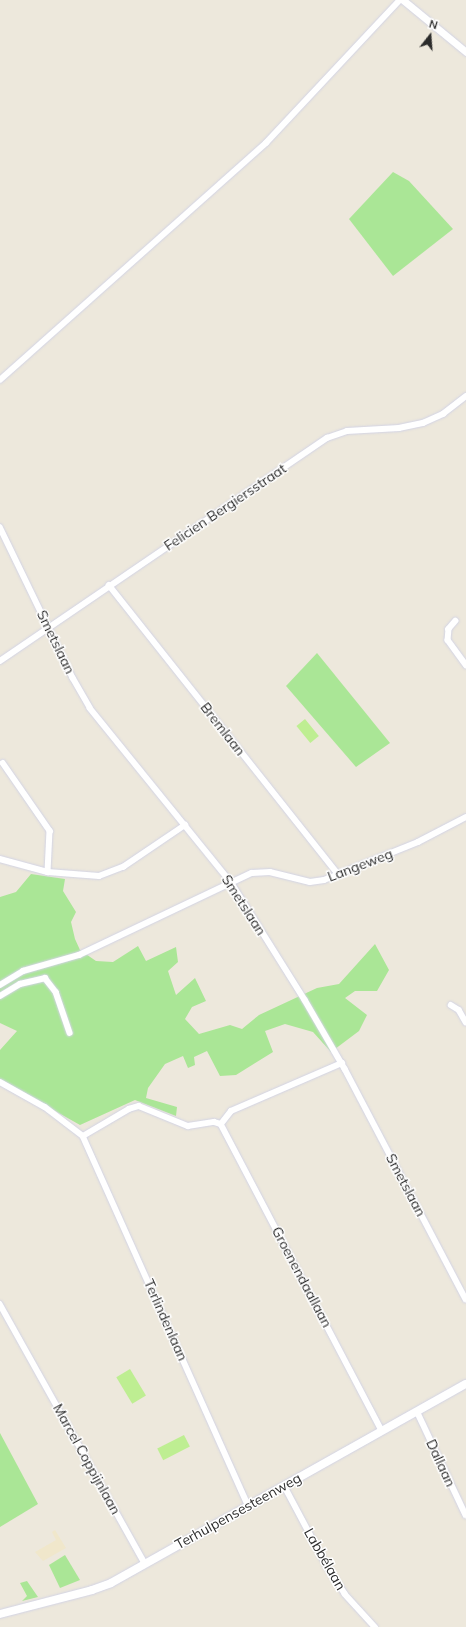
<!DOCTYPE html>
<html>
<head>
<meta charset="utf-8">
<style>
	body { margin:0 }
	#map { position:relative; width:466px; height:1627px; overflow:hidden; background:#ede8dc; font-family:Mulish,sans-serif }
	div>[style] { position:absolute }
	.education>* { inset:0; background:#f0e7cb }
	.green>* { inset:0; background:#aae696 }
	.pitch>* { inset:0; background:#beee92; transform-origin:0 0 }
	.roads { filter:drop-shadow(0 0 1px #d2d3e4) drop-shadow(0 0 1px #d2d3e4) }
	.minor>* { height:5.5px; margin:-2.75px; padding:0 2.75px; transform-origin:2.75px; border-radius:2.75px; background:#fff }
	.tertiary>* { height:7px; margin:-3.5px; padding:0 3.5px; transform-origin:3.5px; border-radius:3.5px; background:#fff }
	.secondary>* { height:8px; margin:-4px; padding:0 4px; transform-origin:4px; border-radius:4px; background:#fff }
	span { translate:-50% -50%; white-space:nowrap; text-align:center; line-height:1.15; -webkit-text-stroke:3px #fff; paint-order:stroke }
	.street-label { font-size:14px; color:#2b2b2b }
	.north { position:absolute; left:410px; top:16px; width:40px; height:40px; -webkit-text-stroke:3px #fff; paint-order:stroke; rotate:17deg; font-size:11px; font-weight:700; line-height:16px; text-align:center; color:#2b2b2b }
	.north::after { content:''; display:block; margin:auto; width:14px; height:18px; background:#2b2b2b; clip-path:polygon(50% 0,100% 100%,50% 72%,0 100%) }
</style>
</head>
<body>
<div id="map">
	<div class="education">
		<div style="clip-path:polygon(55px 1530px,66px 1548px,43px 1561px,35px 1552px,56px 1540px,52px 1532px)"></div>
	</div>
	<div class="green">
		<div style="clip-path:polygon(393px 172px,409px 181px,453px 229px,393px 276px,349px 219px)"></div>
		<div style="clip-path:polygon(317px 653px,390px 743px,356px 767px,286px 686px)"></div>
		<div style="clip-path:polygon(31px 874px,65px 879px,63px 891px,76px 912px,71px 922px,75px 939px,80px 950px,96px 961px,113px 962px,138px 946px,146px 961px,176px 947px,178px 962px,168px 971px,176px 995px,195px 978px,206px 1001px,192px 1007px,185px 1019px,199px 1034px,230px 1025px,242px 1029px,259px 1015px,317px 988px,339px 984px,375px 944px,389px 970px,377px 991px,355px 991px,345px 998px,367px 1015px,359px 1031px,331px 1052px,313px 1032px,285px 1024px,265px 1031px,273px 1052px,236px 1075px,220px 1076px,207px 1051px,194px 1057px,195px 1065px,188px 1068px,183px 1056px,165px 1064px,148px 1088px,146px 1098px,177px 1107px,176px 1116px,135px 1100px,80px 1125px,0 1080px,0 1050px,17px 1031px,0 1023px,0 897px,16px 892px)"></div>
		<div style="clip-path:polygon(0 1433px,38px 1504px,0 1527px)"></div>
		<div style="clip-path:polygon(65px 1555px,80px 1580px,60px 1588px,49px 1565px)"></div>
		<div style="clip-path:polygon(27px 1581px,38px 1597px,22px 1601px,27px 1596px,20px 1583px)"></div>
	</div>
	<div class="pitch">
		<div style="left:305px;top:719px;width:22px;height:11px;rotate:51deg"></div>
		<div style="left:130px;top:1369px;width:31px;height:16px;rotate:59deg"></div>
		<div style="left:184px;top:1435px;width:13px;height:30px;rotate:63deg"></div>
	</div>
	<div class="roads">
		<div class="minor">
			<div style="left:0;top:380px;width:356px;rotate:-41.7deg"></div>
			<div style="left:266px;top:143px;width:196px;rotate:-46.9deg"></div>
			<div style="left:0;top:527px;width:168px;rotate:64.2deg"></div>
			<div style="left:73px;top:678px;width:34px;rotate:60deg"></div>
			<div style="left:90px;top:708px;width:224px;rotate:51deg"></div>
			<div style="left:231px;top:882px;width:139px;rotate:57.9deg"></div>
			<div style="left:305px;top:1000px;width:80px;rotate:59.9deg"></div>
			<div style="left:345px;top:1069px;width:260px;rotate:62.3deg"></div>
			<div style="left:109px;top:585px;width:369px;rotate:51.6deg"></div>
			<div style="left:456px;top:621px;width:11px;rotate:131deg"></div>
			<div style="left:449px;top:629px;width:11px;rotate:95deg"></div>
			<div style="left:448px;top:640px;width:31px;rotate:54deg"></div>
			<div style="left:0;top:661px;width:396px;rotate:-34.3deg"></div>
			<div style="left:327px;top:438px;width:21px;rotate:-19deg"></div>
			<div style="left:347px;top:431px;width:52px;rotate:-3.3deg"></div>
			<div style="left:399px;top:428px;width:25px;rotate:-12deg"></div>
			<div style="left:423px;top:423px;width:22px;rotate:-24deg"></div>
			<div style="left:443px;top:414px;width:29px;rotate:-38deg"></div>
			<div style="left:3px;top:763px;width:83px;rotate:55.3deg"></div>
			<div style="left:50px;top:831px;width:41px;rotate:92.8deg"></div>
			<div style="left:0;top:859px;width:50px;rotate:15.2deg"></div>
			<div style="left:48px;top:872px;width:51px;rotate:4.5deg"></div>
			<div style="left:99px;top:876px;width:26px;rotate:-21deg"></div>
			<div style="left:123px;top:867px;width:75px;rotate:-34.1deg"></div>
			<div style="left:0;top:985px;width:27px;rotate:-31deg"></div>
			<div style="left:23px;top:971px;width:58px;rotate:-15.9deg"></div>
			<div style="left:79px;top:955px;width:191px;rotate:-25.4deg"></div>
			<div style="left:252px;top:873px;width:18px;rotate:-3deg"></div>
			<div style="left:270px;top:872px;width:41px;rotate:14deg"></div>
			<div style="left:310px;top:882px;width:14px;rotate:-8deg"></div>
			<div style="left:324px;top:880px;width:101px;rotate:-22deg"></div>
			<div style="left:418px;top:842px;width:54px;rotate:-27.5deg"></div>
			<div style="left:0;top:996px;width:23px;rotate:-31deg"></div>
			<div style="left:20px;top:984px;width:26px;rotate:-13deg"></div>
			<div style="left:45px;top:978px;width:18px;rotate:52deg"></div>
			<div style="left:56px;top:992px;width:43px;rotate:71.1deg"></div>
			<div style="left:451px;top:1005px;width:9px;rotate:32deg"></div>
			<div style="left:459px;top:1010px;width:14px;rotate:60deg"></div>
			<div style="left:0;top:1082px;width:51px;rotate:29.1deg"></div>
			<div style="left:45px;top:1107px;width:48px;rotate:37.3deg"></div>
			<div style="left:83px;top:1136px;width:404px;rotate:65.9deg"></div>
			<div style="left:221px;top:1124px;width:347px;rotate:62.3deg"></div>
			<div style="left:83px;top:1136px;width:53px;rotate:-30.4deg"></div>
			<div style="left:129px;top:1109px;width:10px;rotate:-17deg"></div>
			<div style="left:139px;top:1106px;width:53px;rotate:22.2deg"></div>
			<div style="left:188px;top:1126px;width:26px;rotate:-9deg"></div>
			<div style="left:214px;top:1122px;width:7px;rotate:16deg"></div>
			<div style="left:221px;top:1124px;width:16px;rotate:-52deg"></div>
			<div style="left:231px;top:1111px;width:121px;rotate:-23.4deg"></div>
			<div style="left:0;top:1304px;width:297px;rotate:60.8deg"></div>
			<div style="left:417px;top:1411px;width:115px;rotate:64.8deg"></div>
			<div style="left:284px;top:1485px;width:92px;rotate:62deg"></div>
			<div style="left:327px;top:1566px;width:33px;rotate:57deg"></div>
			<div style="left:345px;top:1594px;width:45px;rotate:47.7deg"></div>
		</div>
		<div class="tertiary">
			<div style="left:403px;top:0;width:82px;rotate:39.5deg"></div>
		</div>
		<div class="secondary">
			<div style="left:0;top:1614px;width:95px;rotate:-14.6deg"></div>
			<div style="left:92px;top:1590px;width:20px;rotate:-20deg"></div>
			<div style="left:111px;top:1583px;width:407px;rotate:-29.3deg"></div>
		</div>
	</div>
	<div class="street-label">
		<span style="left:225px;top:507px;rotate:-34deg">Felicien Bergiersstraat</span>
		<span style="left:56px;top:642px;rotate:64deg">Smetslaan</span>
		<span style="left:223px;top:729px;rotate:52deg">Bremlaan</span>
		<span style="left:360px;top:865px;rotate:-21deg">Langeweg</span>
		<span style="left:244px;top:905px;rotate:57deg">Smetslaan</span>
		<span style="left:406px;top:1185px;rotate:62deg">Smetslaan</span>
		<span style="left:302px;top:1277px;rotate:62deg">Groenendaallaan</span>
		<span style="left:166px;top:1320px;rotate:66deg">Terlindenlaan</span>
		<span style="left:87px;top:1459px;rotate:61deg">Marcel Coppijnlaan</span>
		<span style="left:441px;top:1463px;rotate:65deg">Dallaan</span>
		<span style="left:238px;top:1511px;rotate:-29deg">Terhulpensesteenweg</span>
		<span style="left:325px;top:1559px;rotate:60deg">Labbélaan</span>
	</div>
	<div class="north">N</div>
</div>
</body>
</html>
